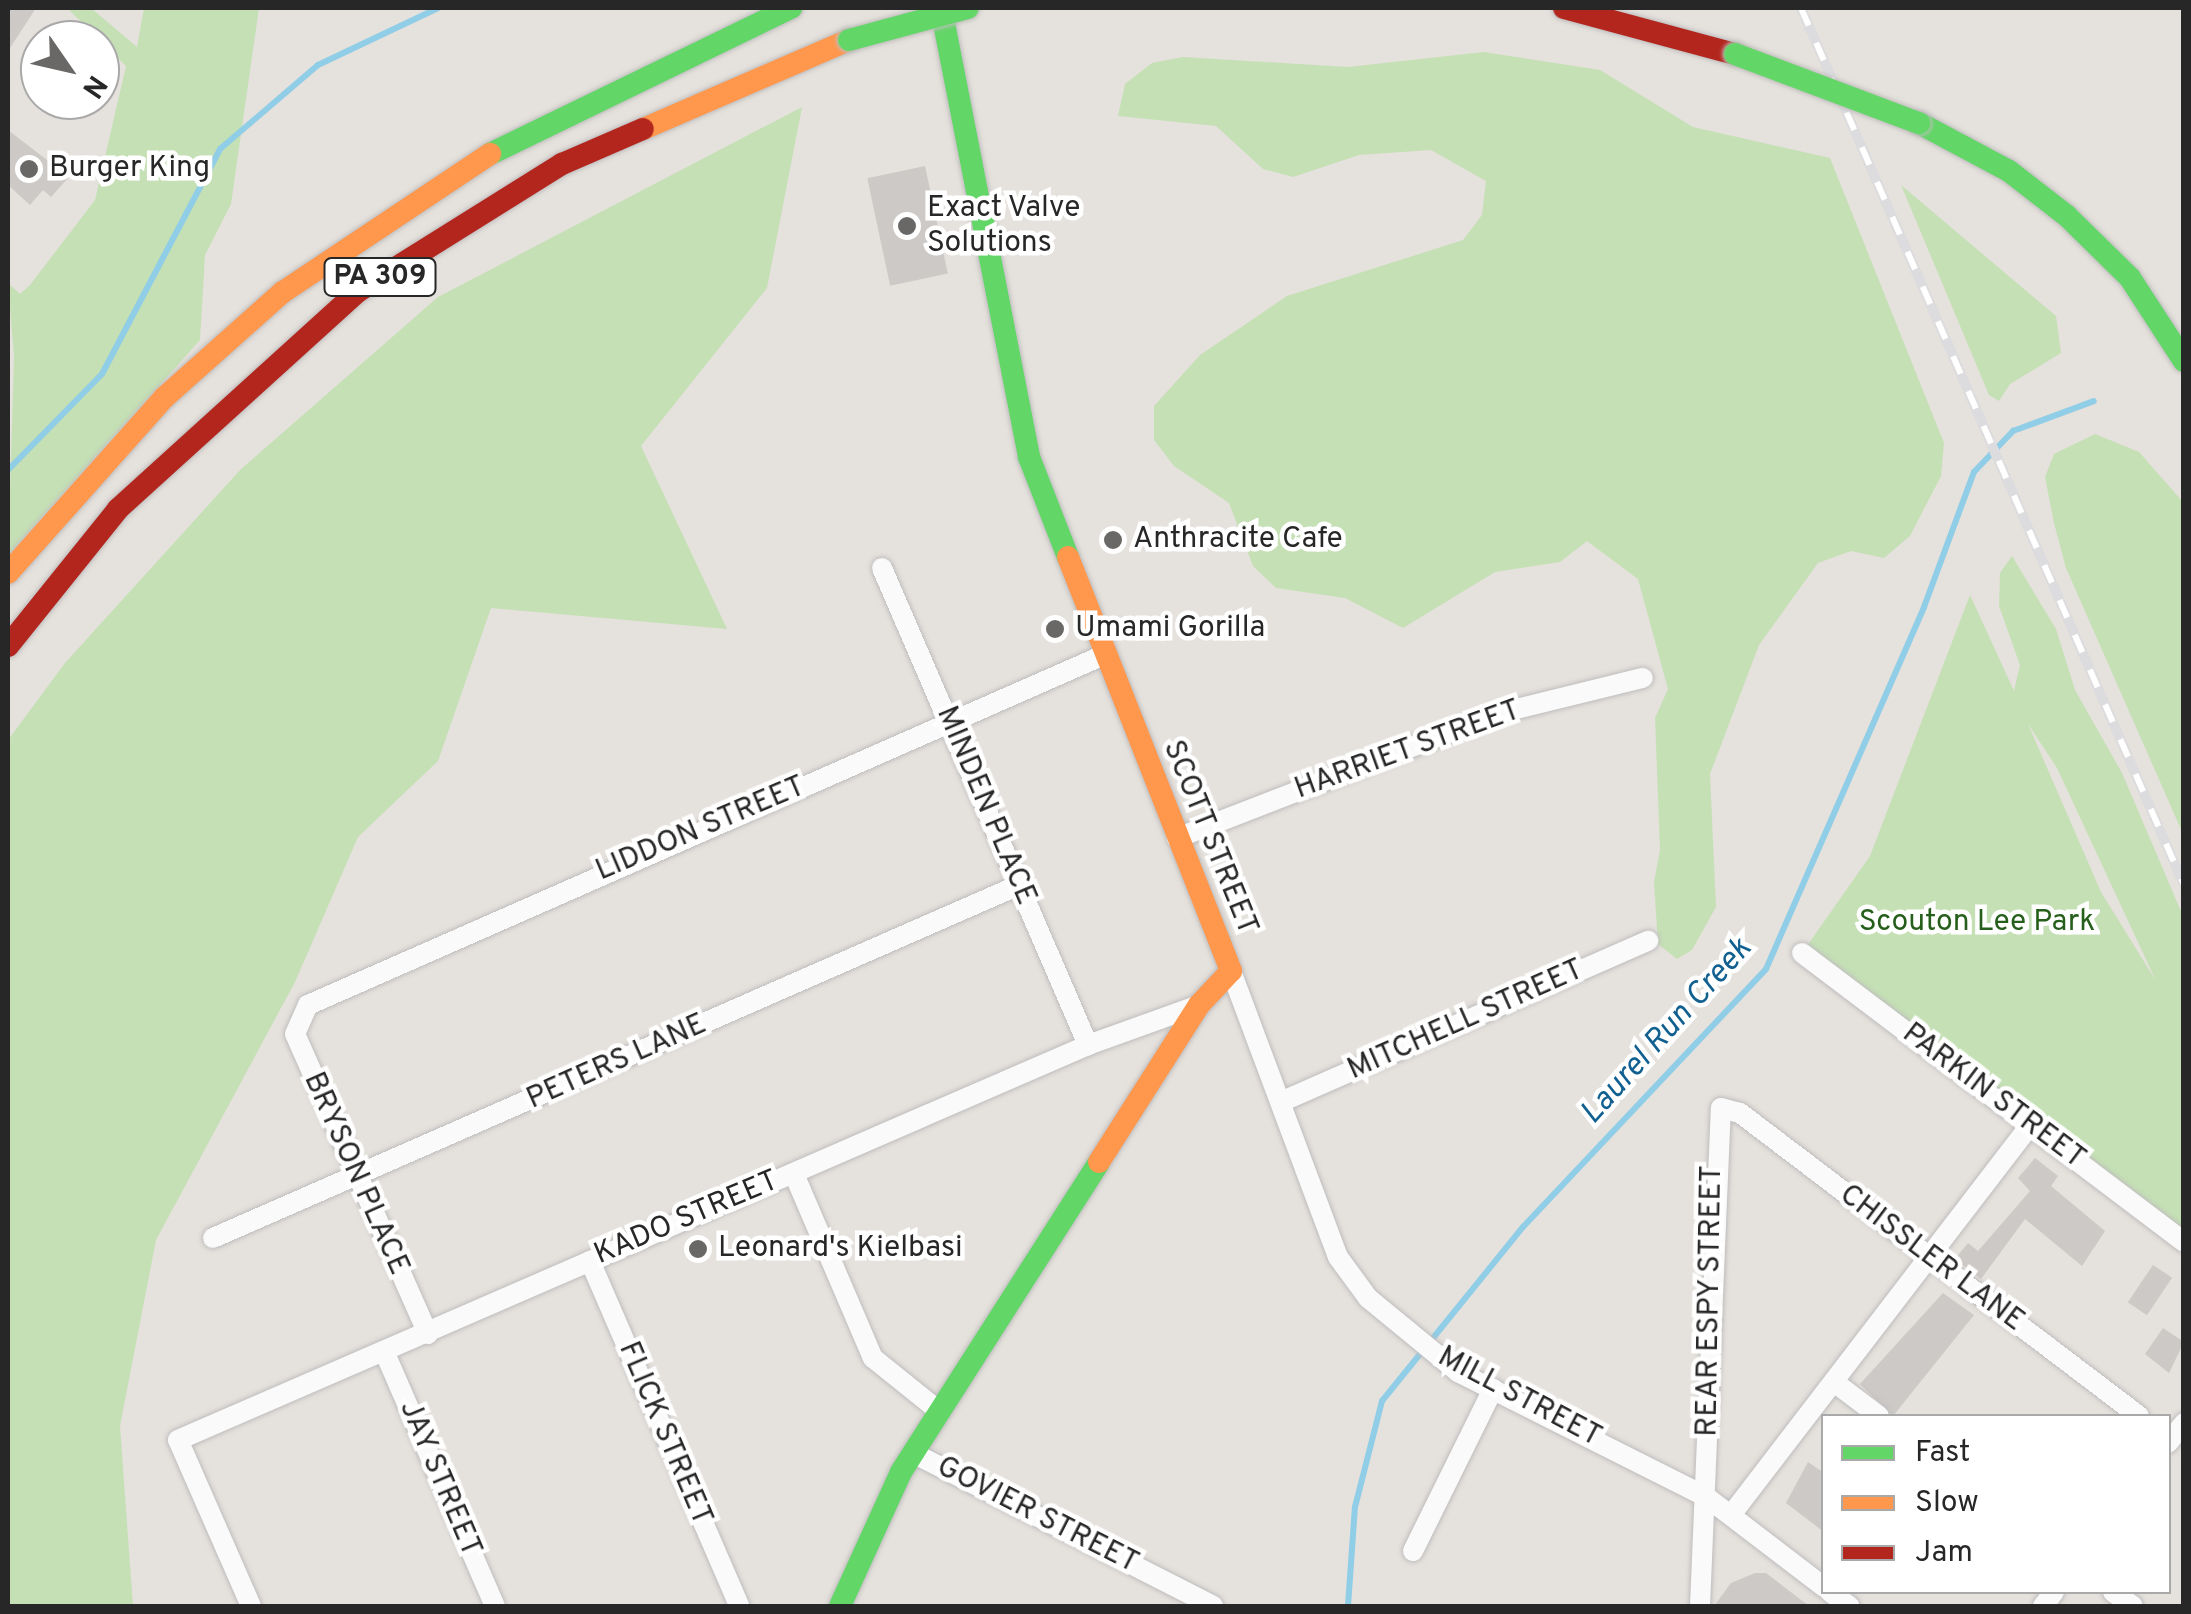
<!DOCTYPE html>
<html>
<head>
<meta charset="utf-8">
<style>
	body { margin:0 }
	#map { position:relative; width:2191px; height:1614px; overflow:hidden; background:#e5e1dc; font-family:Overpass,sans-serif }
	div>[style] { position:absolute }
	.green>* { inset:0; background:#c5e0b5 }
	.stream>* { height:6px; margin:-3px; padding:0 3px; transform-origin:3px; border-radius:3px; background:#90cde6 }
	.building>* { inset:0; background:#ccc9c6; transform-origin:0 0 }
	.roads { filter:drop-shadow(0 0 2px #bebdbe) drop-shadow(0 0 2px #bebdbe) }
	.street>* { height:20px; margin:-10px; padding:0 10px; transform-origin:10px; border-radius:10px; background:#fbfafa }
	.fast>* { height:22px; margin:-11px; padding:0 11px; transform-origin:11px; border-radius:11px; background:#63d668 }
	.slow>* { height:22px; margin:-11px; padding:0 11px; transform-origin:11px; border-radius:11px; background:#ff974d }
	.jam>* { height:22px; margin:-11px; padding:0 11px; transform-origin:11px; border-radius:11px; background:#b3261e }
	.rail>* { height:10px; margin-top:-5px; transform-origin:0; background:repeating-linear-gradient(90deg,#fff 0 19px,#dcdbdd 0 38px); box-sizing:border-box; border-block:2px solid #dcdbdd }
	.bridges { filter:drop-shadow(0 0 2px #bebdbb) drop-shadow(0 0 2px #bebdbb) }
	.fast-bridge>* { height:22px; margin:-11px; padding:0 11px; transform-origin:11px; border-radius:11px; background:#63d668 }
	.dots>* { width:28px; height:28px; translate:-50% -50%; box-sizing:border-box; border:5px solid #fff; border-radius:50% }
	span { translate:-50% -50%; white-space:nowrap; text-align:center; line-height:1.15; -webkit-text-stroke:9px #fff; paint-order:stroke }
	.shield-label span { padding:2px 8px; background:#fff; border:2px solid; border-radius:8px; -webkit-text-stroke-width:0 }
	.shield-label { font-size:28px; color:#272727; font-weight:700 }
	.poi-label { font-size:30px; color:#272727 }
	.left { translate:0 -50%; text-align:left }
	.street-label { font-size:30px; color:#272727 }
	.park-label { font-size:30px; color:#265f1b }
	.water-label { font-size:32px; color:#116090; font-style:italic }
	.frame { position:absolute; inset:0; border:10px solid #272727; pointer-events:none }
	.legend { position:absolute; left:1821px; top:1414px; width:350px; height:180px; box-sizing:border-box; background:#fff; border:2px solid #a9a9a9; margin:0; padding:12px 18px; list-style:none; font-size:30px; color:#272727 }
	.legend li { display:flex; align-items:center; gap:20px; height:50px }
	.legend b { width:50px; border:2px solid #a9a9a9 }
	.north { position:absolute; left:20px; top:20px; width:100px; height:100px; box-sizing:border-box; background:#fff; border:2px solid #a9a9a9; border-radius:50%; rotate:124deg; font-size:28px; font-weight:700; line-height:40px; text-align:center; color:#272727 }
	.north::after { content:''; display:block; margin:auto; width:35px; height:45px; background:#6a6866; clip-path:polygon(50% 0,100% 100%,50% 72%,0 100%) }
</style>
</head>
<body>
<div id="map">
	<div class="green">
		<div style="clip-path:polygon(67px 8px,91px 8px,137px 47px,144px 8px,259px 8px,231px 204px,205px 255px,200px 340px,8px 555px,14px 357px,8px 283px,20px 294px,30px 285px,95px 200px,126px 66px)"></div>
		<div style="clip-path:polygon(1484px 52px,1600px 70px,1693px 127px,1830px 158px,1944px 443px,1941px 476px,1910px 536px,1884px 558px,1851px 551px,1818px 563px,1759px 645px,1710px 774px,1716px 907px,1692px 950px,1677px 959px,1658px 944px,1654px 882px,1660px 850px,1655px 718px,1668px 689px,1638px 579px,1587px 541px,1560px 562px,1495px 572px,1403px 628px,1345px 598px,1276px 588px,1253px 566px,1229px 503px,1174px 466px,1154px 440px,1154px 406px,1200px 355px,1287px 296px,1463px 240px,1482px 215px,1486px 181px,1431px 150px,1359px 155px,1293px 177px,1263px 169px,1216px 126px,1118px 116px,1125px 84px,1152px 63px,1183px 57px,1348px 67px)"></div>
		<div style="clip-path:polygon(802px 107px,767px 288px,641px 446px,727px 629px,491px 608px,438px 761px,358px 837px,295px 982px,156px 1240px,120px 1426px,133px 1606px,8px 1606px,8px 740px,65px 663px,241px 469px,438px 297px)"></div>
		<div style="clip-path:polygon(1901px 185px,2056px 316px,2061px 353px,2010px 384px,1999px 401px,1989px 395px)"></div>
		<div style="clip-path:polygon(2095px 434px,2139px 452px,2183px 502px,2183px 834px,2066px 568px,2054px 523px,2045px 477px,2054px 454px)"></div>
		<div style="clip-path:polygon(evenodd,2012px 556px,2056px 629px,2075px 690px,2122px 773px,2183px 916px,2183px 1230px,1802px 953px,1870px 856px,1970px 595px,2014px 691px,2020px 665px,1999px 606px,2000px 573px,2012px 556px,2028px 724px,2057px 768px,2156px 981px,2101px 892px,2028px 724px)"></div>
	</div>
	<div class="stream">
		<div style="left:8px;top:470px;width:134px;rotate:-45.6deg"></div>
		<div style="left:102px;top:374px;width:254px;rotate:-62.3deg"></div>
		<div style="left:220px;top:149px;width:129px;rotate:-40.6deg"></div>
		<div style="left:318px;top:65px;width:133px;rotate:-25.4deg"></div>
		<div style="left:1348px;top:1606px;width:99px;rotate:-86deg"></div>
		<div style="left:1355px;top:1507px;width:109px;rotate:-75.7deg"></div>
		<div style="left:1382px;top:1401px;width:224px;rotate:-51deg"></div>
		<div style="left:1523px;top:1227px;width:354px;rotate:-46.7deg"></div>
		<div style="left:1766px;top:969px;width:395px;rotate:-66.4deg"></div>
		<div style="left:1924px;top:607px;width:144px;rotate:-69.7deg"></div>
		<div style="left:1974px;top:472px;width:57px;rotate:-46.4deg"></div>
		<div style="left:2013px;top:431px;width:86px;rotate:-20.3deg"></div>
	</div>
	<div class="building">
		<div style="clip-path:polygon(8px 8px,36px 8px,8px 51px)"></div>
		<div style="clip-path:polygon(8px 130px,69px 177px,51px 197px,43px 190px,30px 205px,8px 185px)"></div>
		<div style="left:925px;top:166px;width:110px;height:59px;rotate:78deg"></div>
		<div style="clip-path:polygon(2035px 1158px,2058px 1176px,2051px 1186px,2105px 1231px,2082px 1266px,2025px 1219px,1981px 1279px,1955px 1259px,1968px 1243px,1978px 1251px,2030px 1191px,2018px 1178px)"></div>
		<div style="left:2153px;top:1265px;width:23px;height:45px;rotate:34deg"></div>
		<div style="clip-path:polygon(1943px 1293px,1974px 1315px,1893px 1416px,1860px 1384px)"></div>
		<div style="clip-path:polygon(2163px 1328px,2184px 1342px,2169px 1373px,2145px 1354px)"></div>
		<div style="clip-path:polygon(1808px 1462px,1824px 1473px,1824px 1532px,1786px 1503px)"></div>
		<div style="clip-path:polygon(1755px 1573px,1766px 1573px,1809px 1606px,1714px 1606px,1731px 1583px)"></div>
	</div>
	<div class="roads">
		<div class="street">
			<div style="left:882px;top:568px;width:520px;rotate:66.64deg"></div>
			<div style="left:1177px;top:838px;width:346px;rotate:-21.2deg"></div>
			<div style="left:1500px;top:713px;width:147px;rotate:-13.8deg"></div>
			<div style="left:1802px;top:953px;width:479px;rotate:37.1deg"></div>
			<div style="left:1231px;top:971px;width:305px;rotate:69.5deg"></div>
			<div style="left:1338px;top:1257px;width:51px;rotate:53.8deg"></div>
			<div style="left:1368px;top:1298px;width:117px;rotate:39.4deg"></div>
			<div style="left:1458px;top:1372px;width:276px;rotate:26.7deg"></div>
			<div style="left:1705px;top:1496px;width:150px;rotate:37.4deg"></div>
			<div style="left:1283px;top:1101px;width:399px;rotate:-23.7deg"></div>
			<div style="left:794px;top:1174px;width:200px;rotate:66.8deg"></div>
			<div style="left:873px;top:1358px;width:85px;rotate:38.8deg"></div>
			<div style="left:213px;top:1238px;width:880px;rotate:-23.65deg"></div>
			<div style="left:590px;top:1261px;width:376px;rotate:66.6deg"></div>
			<div style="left:428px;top:1334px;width:328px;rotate:-113.9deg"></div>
			<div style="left:295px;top:1034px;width:32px;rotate:-66deg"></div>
			<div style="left:308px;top:1005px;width:870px;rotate:-23.74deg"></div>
			<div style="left:384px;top:1351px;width:278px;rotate:66.5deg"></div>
			<div style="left:1834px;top:1382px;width:56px;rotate:37.1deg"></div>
			<div style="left:2168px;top:1443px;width:26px;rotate:-51deg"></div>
			<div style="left:913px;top:1453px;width:337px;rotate:27deg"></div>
			<div style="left:1731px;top:1515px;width:493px;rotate:-52.5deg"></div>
			<div style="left:1413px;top:1551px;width:181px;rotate:-63.7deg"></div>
			<div style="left:1830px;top:1592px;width:24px;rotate:36deg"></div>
			<div style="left:2113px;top:1592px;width:24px;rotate:35deg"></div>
			<div style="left:251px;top:1606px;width:181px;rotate:-113.7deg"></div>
			<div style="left:178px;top:1440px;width:992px;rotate:-23.46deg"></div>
			<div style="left:1088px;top:1045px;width:118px;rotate:-19.8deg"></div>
			<div style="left:1700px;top:1606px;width:498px;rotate:-87.6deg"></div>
			<div style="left:1721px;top:1108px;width:20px;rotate:15deg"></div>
			<div style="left:1740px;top:1113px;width:501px;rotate:37.21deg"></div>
			<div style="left:2043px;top:1606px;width:18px;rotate:-52deg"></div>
		</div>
		<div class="fast">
			<div style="left:941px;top:8px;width:458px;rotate:78.9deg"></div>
			<div style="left:1029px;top:457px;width:107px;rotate:68.7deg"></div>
			<div style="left:1919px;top:123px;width:102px;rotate:28.1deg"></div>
			<div style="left:2009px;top:171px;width:73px;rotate:37.8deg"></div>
			<div style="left:2067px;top:216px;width:88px;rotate:44.5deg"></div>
			<div style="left:2130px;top:278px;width:99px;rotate:57deg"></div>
			<div style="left:490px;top:154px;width:335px;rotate:-25.9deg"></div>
			<div style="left:840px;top:1606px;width:147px;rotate:-65.5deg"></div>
			<div style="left:901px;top:1472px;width:368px;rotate:-57.4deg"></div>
		</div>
		<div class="slow">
			<div style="left:643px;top:129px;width:224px;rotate:-23.4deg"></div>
			<div style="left:1068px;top:557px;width:445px;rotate:68.5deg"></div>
			<div style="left:1231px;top:971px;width:47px;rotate:133.3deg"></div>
			<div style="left:1199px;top:1005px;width:186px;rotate:122.5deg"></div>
			<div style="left:8px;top:573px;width:236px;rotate:-48.3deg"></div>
			<div style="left:165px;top:397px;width:158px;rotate:-41.7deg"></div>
			<div style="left:283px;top:292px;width:249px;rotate:-33.7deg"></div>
		</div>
		<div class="jam">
			<div style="left:1564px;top:8px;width:177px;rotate:15.1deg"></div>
			<div style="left:8px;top:646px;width:176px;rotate:-51.2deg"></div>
			<div style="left:118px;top:509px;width:323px;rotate:-42.2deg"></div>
			<div style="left:357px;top:292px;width:242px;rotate:-32deg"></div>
			<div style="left:562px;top:164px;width:88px;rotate:-23.4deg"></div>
		</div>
	</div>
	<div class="rail">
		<div style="left:1801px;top:8px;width:957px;rotate:66.41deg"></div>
	</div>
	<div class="bridges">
		<div class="fast-bridge">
			<div style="left:849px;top:40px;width:123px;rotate:-15.1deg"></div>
			<div style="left:1735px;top:54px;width:197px;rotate:20.6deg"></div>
		</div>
	</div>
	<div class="dots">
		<div style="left:29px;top:169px;background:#6a6866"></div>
		<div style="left:907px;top:226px;background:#6a6866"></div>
		<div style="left:1113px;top:540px;background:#6a6866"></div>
		<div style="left:1055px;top:629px;background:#6a6866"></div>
		<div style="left:698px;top:1249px;background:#6a6866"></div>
	</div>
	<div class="shield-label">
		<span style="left:380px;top:277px">PA 309</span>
	</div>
	<div class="poi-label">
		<span class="left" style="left:49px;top:169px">Burger King</span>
		<span class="left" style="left:927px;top:226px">Exact Valve<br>Solutions</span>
		<span class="left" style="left:1133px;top:540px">Anthracite Cafe</span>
		<span class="left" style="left:1075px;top:629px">Umami Gorilla</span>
		<span class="left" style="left:718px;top:1249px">Leonard's Kielbasi</span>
	</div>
	<div class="street-label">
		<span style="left:1408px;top:751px;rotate:-20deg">HARRIET STREET</span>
		<span style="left:985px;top:806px;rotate:67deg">MINDEN PLACE</span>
		<span style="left:701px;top:830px;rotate:-23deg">LIDDON STREET</span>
		<span style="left:1209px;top:838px;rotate:68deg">SCOTT STREET</span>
		<span style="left:1466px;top:1021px;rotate:-24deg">MITCHELL STREET</span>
		<span style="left:617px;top:1063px;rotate:-24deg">PETERS LANE</span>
		<span style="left:1993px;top:1097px;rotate:37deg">PARKIN STREET</span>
		<span style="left:355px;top:1174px;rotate:66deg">BRYSON PLACE</span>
		<span style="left:687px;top:1219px;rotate:-23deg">KADO STREET</span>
		<span style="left:1931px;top:1259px;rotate:37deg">CHISSLER LANE</span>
		<span style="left:1711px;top:1301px;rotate:-89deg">REAR ESPY STREET</span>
		<span style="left:1519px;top:1398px;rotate:28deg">MILL STREET</span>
		<span style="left:664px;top:1434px;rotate:67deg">FLICK STREET</span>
		<span style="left:439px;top:1479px;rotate:67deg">JAY STREET</span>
		<span style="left:1037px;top:1516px;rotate:27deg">GOVIER STREET</span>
	</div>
	<div class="park-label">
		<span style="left:1977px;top:923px">Scouton Lee Park</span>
	</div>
	<div class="water-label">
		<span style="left:1667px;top:1032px;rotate:-48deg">Laurel Run Creek</span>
	</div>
	<div class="frame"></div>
	<ul class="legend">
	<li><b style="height:12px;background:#63d668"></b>Fast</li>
	<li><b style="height:12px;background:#ff974d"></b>Slow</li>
	<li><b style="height:12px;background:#b3261e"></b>Jam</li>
	</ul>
	<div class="north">N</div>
</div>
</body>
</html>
